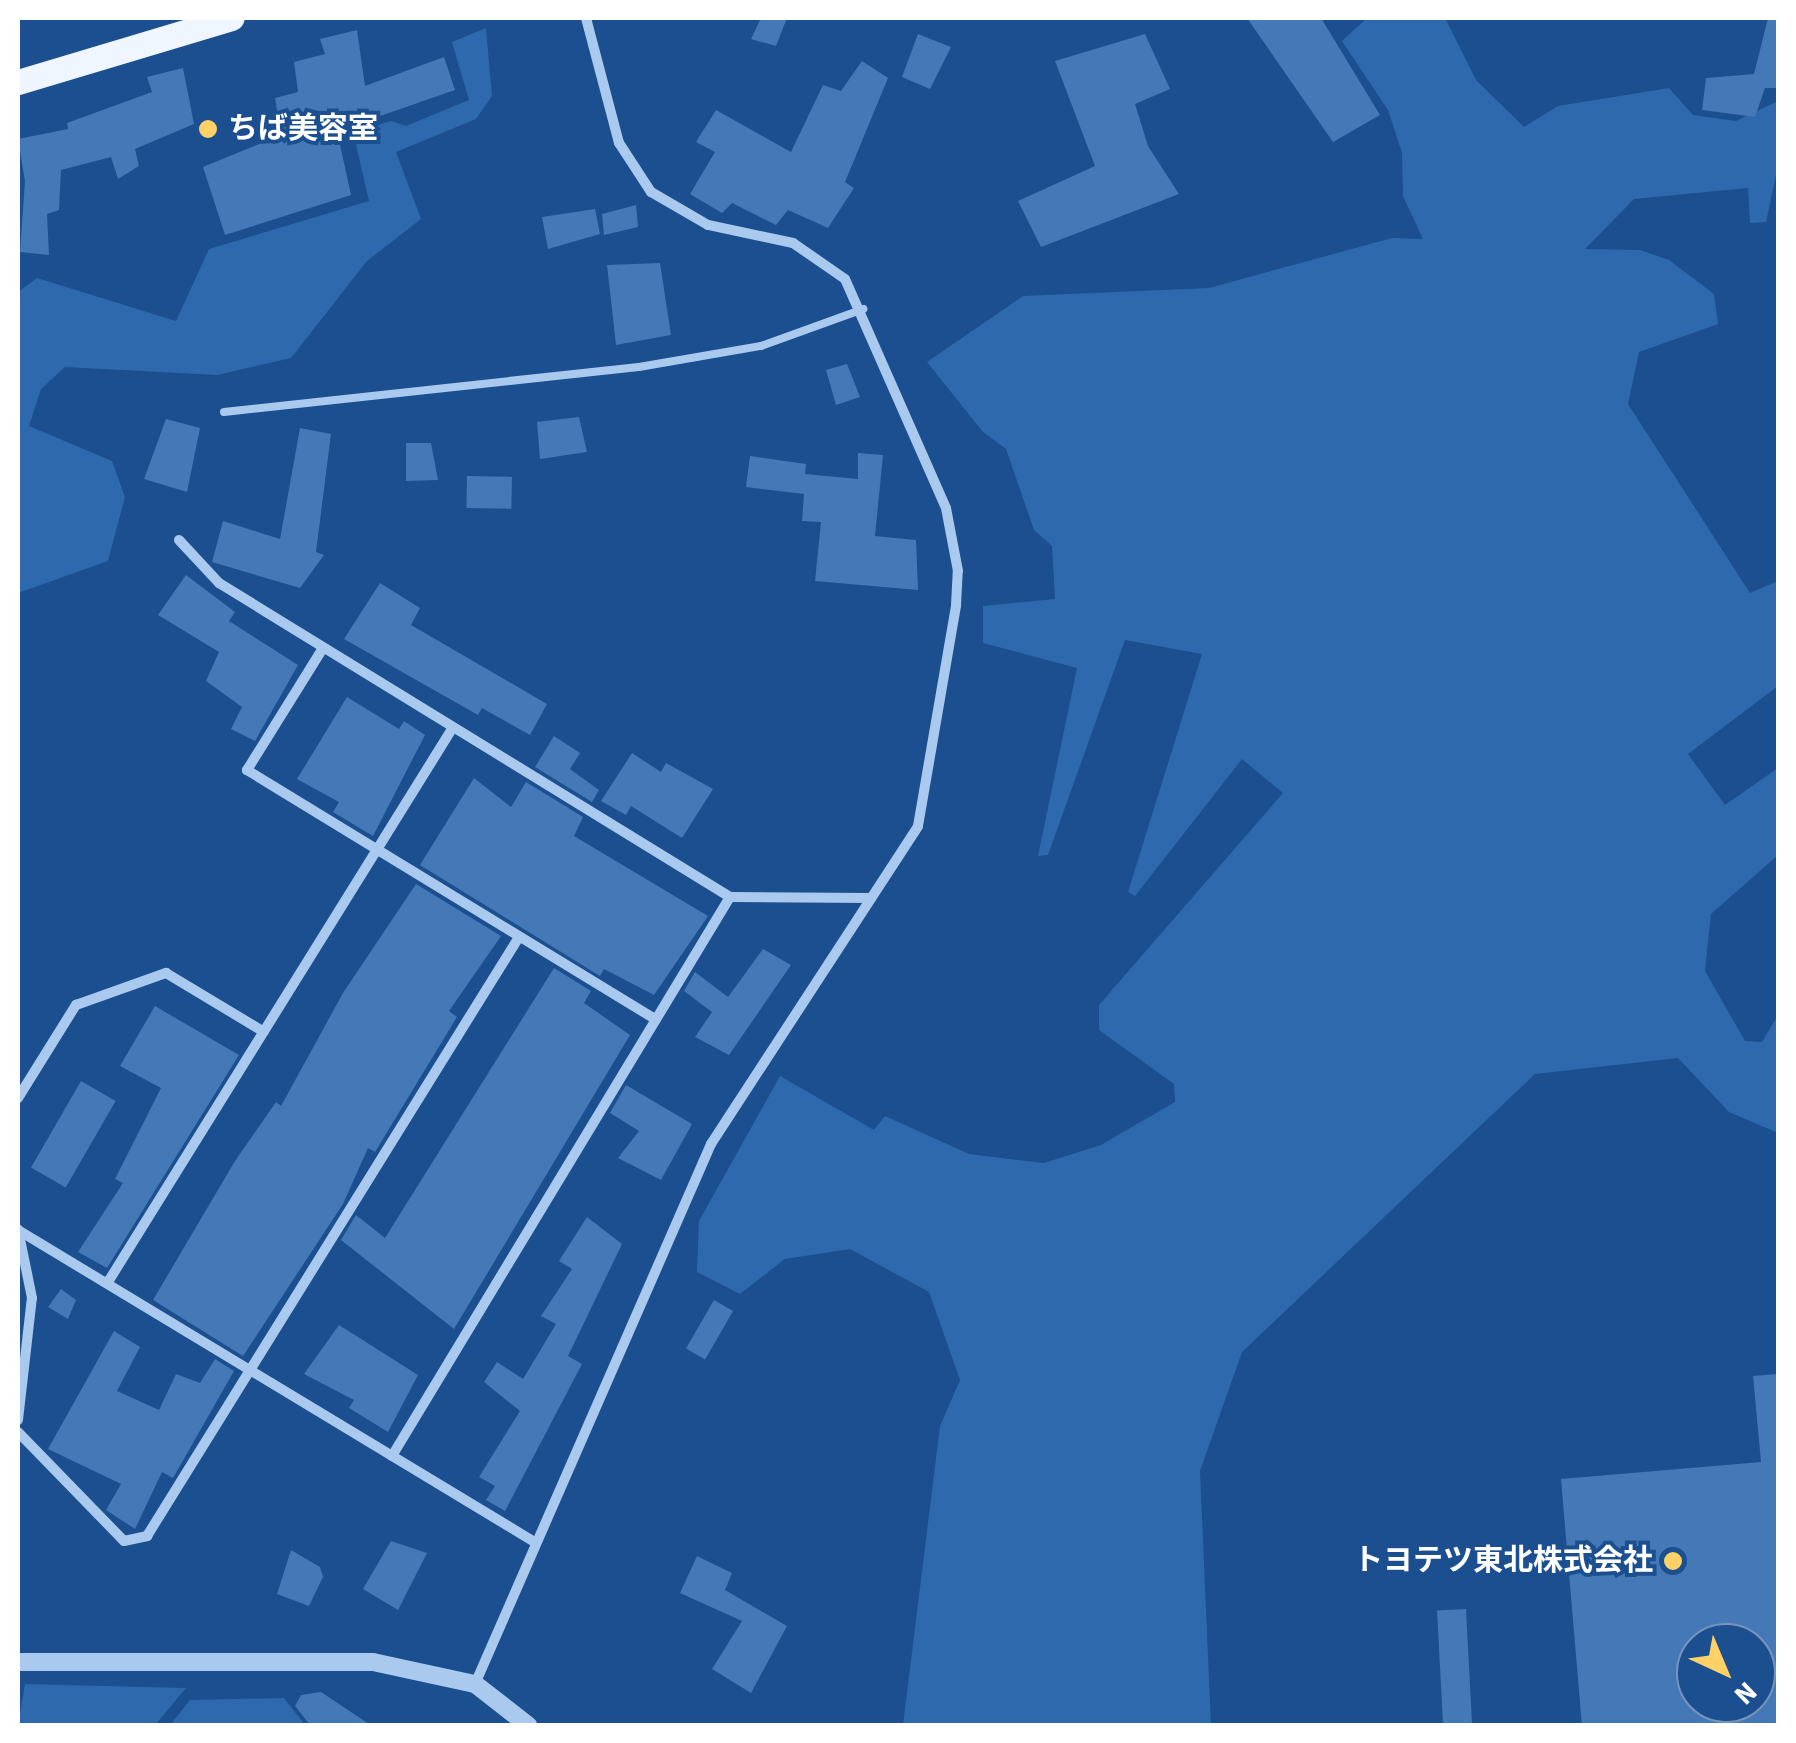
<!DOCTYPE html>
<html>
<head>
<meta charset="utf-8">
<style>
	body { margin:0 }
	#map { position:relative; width:1796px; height:1743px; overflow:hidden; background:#1b4f8f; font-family:"Source Sans 3","Noto Sans JP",sans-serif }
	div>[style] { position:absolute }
	.green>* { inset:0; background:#2e69ad }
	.building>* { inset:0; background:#4478b7; transform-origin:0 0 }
	.service>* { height:8px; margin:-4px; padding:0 4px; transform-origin:4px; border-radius:4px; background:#a9c9ee }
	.minor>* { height:10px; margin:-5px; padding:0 5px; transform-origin:5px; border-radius:5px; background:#a9c9ee }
	.tertiary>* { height:18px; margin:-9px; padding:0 9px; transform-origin:9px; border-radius:9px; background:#a9c9ee }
	.primary>* { height:25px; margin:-12.5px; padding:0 12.5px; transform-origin:12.5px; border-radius:12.5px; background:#f0f6ff }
	.dots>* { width:28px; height:28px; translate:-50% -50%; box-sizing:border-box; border:5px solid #1b4f8f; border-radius:50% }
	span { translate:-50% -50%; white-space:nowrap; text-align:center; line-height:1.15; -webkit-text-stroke:8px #1b4f8f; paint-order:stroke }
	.poi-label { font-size:30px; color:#fff; font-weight:700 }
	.left { translate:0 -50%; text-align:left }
	.right { translate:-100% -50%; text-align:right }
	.frame { position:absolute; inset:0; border:20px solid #fff; pointer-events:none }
	.north { position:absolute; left:1676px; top:1623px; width:100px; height:100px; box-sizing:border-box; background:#1b4f8f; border:2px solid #7695bc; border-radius:50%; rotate:136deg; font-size:28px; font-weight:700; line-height:40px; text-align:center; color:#fff }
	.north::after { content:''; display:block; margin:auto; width:35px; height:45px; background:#ffd166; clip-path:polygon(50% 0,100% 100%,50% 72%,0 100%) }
</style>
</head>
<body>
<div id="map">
	<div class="green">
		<div style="clip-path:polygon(1367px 18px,1445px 18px,1476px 80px,1524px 127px,1558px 106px,1669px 88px,1693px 115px,1736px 121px,1778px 101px,1778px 166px,1766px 222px,1750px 223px,1748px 188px,1634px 199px,1585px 249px,1640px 250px,1669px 260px,1714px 294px,1718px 324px,1639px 352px,1628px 404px,1750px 593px,1778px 581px,1778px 686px,1688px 754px,1725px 805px,1778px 768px,1778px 855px,1711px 914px,1705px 971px,1745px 1041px,1762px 1042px,1778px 1015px,1778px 1133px,1729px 1112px,1678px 1058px,1535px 1074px,1242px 1352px,1200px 1471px,1211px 1725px,903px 1725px,940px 1426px,960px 1380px,929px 1292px,850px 1249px,785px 1259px,740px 1294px,697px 1272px,699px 1221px,780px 1076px,874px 1130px,885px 1116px,969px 1154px,1044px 1163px,1101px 1145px,1175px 1102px,1174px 1084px,1099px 1030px,1099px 1005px,1283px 793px,1242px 759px,1135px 896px,1128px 892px,1202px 654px,1125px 640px,1048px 855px,1038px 856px,1077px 668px,983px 643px,983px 606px,1055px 599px,1052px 546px,1034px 530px,1006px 449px,983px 432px,927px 362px,1023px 296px,1209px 288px,1392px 238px,1423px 239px,1403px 196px,1402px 153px,1388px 110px,1342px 41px)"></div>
		<div style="clip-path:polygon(486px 28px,492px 96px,476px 119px,396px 152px,421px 219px,367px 261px,291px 358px,217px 375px,65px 367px,41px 389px,29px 426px,112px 461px,125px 497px,108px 561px,18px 593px,18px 292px,37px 278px,176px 321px,209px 249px,369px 201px,353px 132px,391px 121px,406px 126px,469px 100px,452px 42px)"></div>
		<div style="clip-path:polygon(25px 1684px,186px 1688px,155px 1725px,18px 1725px)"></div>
		<div style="clip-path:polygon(284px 1698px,305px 1725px,170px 1725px,190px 1700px)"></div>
	</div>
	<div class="building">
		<div style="clip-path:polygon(761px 18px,787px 18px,776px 46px,751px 39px)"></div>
		<div style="clip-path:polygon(1247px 18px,1321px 18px,1380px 115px,1333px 142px)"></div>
		<div style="clip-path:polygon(1768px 18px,1778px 18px,1778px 88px,1765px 88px,1755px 117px,1702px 110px,1706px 78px,1754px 74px)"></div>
		<div style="clip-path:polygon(357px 30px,365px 86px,444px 57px,455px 90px,337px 131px,351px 195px,225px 235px,203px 167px,281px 135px,275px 98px,298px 92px,294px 62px,325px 54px,320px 39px)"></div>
		<div style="clip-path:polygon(918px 34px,951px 47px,930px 89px,902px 77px)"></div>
		<div style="clip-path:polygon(1145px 34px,1170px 89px,1135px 104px,1148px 146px,1179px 194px,1041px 247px,1018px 201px,1095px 166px,1055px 61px)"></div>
		<div style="clip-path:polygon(862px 61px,888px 78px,845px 182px,854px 188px,828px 228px,788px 210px,776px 225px,732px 203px,722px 213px,690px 194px,715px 152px,696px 142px,716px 110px,791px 152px,823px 85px,841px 91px)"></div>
		<div style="clip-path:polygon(183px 68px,194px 124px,135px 149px,139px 166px,118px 179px,111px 157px,61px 170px,59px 210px,47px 214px,49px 255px,20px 252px,25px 181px,18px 139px,68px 129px,67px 123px,152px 92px,147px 77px)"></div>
		<div style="clip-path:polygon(636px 205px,638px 227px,604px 235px,602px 214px)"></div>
		<div style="clip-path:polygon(595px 209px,600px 234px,548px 249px,542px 217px)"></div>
		<div style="clip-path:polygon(660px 263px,671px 335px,616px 345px,607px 265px)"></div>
		<div style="clip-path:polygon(847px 364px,860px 397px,836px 405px,826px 370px)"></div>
		<div style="clip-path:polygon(579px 417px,587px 452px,540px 459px,537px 422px)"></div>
		<div style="clip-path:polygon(166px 419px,200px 428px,187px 492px,144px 479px)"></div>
		<div style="clip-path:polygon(300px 428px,331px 434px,316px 552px,324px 555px,300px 588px,212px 562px,223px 521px,280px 539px)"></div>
		<div style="clip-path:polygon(406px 443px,431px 443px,438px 480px,406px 481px)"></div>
		<div style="clip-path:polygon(858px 453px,883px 455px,875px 536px,916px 540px,918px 590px,815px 581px,821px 522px,802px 521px,804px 494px,746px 487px,750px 456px,806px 464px,805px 474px,858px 479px)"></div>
		<div style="left:467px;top:476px;width:45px;height:32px;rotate:1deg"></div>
		<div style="clip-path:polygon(186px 575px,235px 612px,229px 621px,298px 665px,255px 741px,231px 729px,242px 707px,206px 681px,219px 652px,158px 615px)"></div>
		<div style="clip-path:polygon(380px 583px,420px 608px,411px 625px,547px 704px,530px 735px,482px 708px,478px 715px,344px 639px)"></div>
		<div style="clip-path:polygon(347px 697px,399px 729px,404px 721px,425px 735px,373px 836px,333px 812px,339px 802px,297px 779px)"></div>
		<div style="clip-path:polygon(554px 736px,580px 753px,570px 769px,599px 790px,592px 802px,535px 767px)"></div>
		<div style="clip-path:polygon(632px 753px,661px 772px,666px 763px,713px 789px,682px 838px,631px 806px,626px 815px,601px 801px)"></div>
		<div style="clip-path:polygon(474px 778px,511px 807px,526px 782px,583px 817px,574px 836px,708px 916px,654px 995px,604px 969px,600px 976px,420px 865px)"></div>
		<div style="clip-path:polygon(416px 884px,501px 936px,449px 1011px,457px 1017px,375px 1152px,368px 1148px,343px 1204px,243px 1356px,153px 1300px,235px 1161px,276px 1102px,281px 1106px,343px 993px)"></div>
		<div style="clip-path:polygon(763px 949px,791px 965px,729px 1055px,695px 1037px,712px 1012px,684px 991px,695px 972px,728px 997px)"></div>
		<div style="clip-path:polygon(554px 968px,591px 991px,584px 1003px,630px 1035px,454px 1329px,341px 1240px,356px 1215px,385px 1238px)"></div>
		<div style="clip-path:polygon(155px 1006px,239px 1055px,107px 1268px,78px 1252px,123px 1183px,115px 1179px,161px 1088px,120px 1066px)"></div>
		<div style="left:81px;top:1081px;width:40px;height:100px;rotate:30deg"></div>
		<div style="clip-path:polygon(626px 1085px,692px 1124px,661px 1180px,618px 1158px,639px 1131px,610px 1113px)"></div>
		<div style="clip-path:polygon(587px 1217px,622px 1244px,568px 1356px,582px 1364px,505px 1511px,486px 1500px,495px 1486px,479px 1477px,520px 1411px,484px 1382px,497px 1362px,523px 1379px,556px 1324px,541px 1316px,572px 1269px,559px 1261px)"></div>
		<div style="clip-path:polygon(61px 1289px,76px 1300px,68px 1319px,48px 1307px)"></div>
		<div style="left:714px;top:1300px;width:22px;height:56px;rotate:30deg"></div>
		<div style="clip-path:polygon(339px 1325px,418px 1375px,388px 1432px,349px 1408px,354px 1400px,304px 1374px)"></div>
		<div style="clip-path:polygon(114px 1331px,140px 1347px,117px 1391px,159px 1410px,176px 1374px,200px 1383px,215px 1359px,234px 1371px,173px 1478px,162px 1472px,135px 1529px,106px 1510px,121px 1484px,48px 1449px)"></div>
		<div style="clip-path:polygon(evenodd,1778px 1374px,1778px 1726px,1582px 1726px,1561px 1479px,1761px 1462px,1753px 1376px,1778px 1374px,1696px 1643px,1756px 1643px,1756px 1703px,1696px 1703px,1696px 1643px)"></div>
		<div style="clip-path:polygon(391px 1541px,427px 1553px,398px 1610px,363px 1589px)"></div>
		<div style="clip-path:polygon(291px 1550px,320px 1567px,323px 1577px,309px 1606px,277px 1594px)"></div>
		<div style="clip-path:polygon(697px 1556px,732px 1573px,725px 1590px,787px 1626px,751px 1693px,712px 1669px,742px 1621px,680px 1593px)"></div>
		<div style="left:1466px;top:1609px;width:115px;height:29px;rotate:87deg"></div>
		<div style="clip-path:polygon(321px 1692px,372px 1726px,311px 1726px,295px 1706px,301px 1695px)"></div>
	</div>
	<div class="service">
		<div style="left:224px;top:412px;width:417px;rotate:-6.2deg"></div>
		<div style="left:639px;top:367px;width:124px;rotate:-9.8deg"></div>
		<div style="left:761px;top:346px;width:109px;rotate:-19.9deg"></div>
	</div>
	<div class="minor">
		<div style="left:179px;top:540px;width:59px;rotate:47.1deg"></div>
		<div style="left:219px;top:583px;width:600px;rotate:31.57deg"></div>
		<div style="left:730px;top:897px;width:141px;rotate:0.4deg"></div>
		<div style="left:323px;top:648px;width:144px;rotate:121.9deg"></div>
		<div style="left:247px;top:770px;width:479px;rotate:31.4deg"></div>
		<div style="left:18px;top:1098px;width:110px;rotate:-58.1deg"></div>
		<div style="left:76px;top:1005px;width:96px;rotate:-19.6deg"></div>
		<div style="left:166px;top:973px;width:114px;rotate:31deg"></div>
		<div style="left:18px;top:1230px;width:602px;rotate:31.13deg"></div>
		<div style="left:108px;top:1282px;width:651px;rotate:-58.12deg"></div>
		<div style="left:18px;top:1420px;width:123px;rotate:-83.5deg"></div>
		<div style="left:32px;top:1298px;width:70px;rotate:-101.5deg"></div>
		<div style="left:18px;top:1432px;width:152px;rotate:45.8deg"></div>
		<div style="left:124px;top:1541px;width:24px;rotate:-12deg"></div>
		<div style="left:147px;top:1536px;width:705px;rotate:-58.16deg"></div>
		<div style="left:392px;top:1456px;width:653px;rotate:-58.84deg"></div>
		<div style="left:475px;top:1684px;width:589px;rotate:-66.39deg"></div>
		<div style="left:711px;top:1144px;width:379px;rotate:-56.9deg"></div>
		<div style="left:918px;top:826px;width:224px;rotate:-80.2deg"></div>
		<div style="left:956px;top:605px;width:34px;rotate:-87deg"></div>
		<div style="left:958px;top:571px;width:64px;rotate:-100.8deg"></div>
		<div style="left:946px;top:508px;width:250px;rotate:-113.8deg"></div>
		<div style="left:845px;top:279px;width:63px;rotate:-145.3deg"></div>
		<div style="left:793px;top:243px;width:87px;rotate:-168deg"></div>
		<div style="left:708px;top:225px;width:66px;rotate:-149.9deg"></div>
		<div style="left:651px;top:192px;width:59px;rotate:-123.1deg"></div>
		<div style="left:619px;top:143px;width:129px;rotate:-104.8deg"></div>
	</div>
	<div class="tertiary">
		<div style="left:18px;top:1662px;width:355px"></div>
		<div style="left:373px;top:1662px;width:104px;rotate:12.2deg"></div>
		<div style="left:475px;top:1684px;width:68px;rotate:37.9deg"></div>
	</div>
	<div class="primary">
		<div style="left:18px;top:82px;width:223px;rotate:-16.7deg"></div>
	</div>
	<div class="dots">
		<div style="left:208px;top:129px;background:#ffd166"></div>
		<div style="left:1673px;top:1561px;background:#ffd166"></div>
	</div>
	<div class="poi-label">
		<span class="left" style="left:228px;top:129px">ちば美容室</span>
		<span class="right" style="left:1653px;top:1561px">トヨテツ東北株式会社</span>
	</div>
	<div class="frame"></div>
	<div class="north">N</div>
</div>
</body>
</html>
